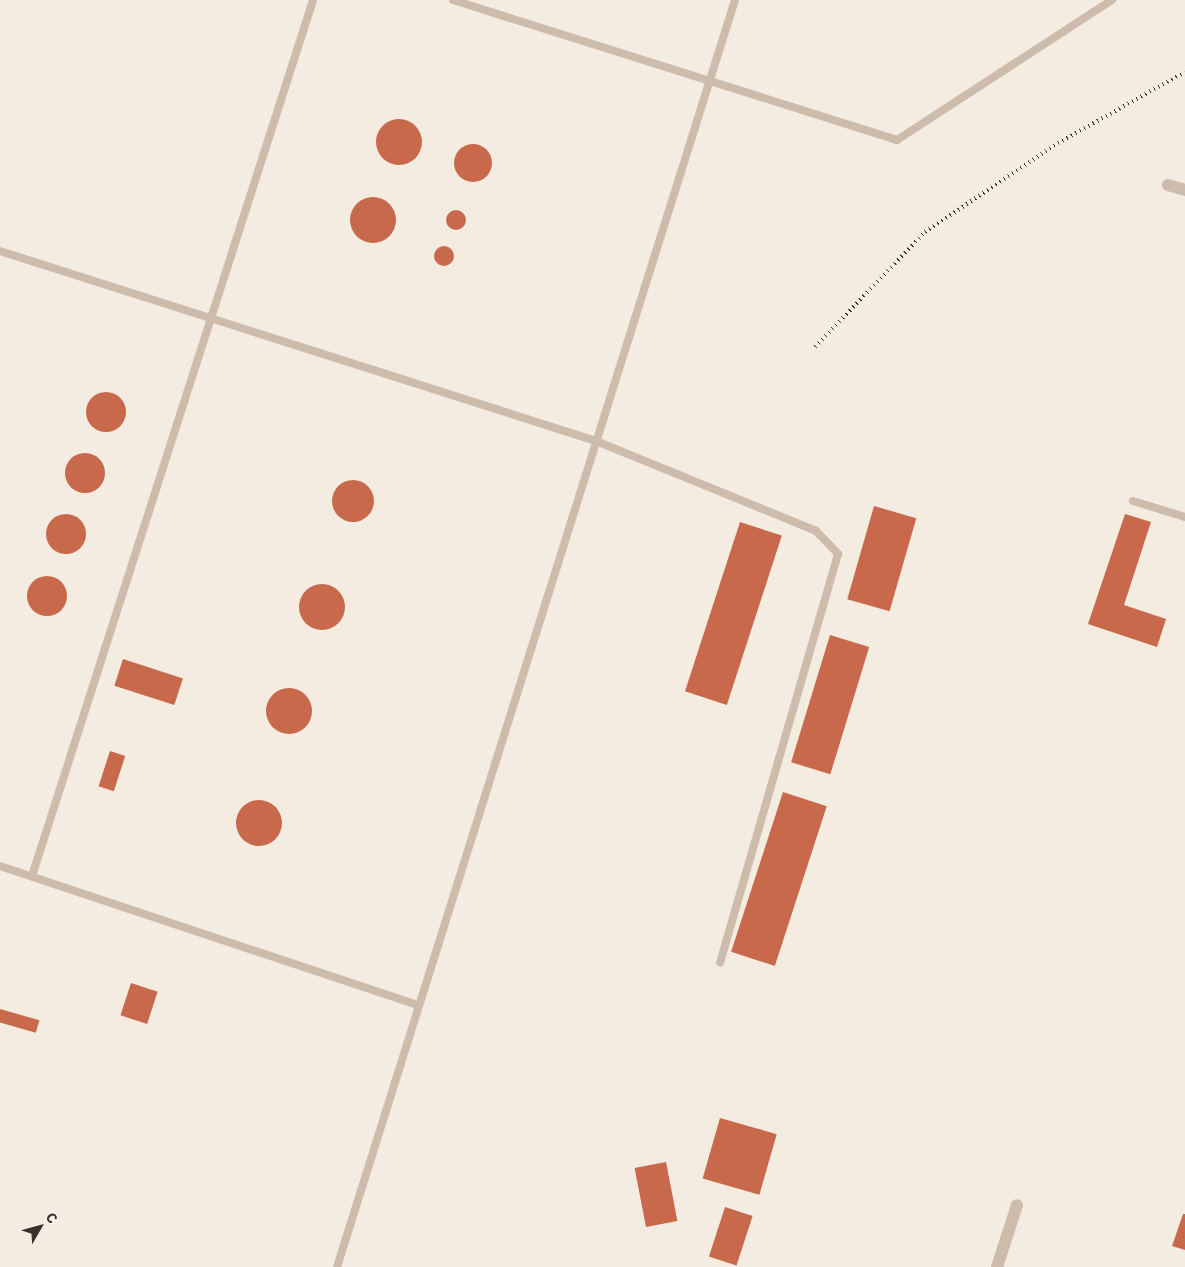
<!DOCTYPE html>
<html>
<head>
<meta charset="utf-8">
<style>
	body { margin:0 }
	#map { position:relative; width:1185px; height:1267px; overflow:hidden; background:#f4ebe1; font-family:"IBM Plex Sans",sans-serif }
	div>[style] { position:absolute }
	.building>* { inset:0; background:#c8694b; transform-origin:0 0 }
	.round { border-radius:50% }
	.service>* { height:8px; margin:-4px; padding:0 4px; transform-origin:4px; border-radius:4px; background:#cdbbac }
	.minor>* { height:12px; margin:-6px; padding:0 6px; transform-origin:6px; border-radius:6px; background:#cdbbac }
	.rail>* { height:4px; margin-top:-2px; transform-origin:0; background:repeating-linear-gradient(90deg,#3b302b 0 1px,transparent 0 5px) }
	span { translate:-50% -50%; white-space:nowrap; text-align:center; line-height:1.15; -webkit-text-stroke:4px #fbf5ee; paint-order:stroke }
	.north { position:absolute; left:15px; top:1202px; width:50px; height:50px; -webkit-text-stroke:4px #fbf5ee; paint-order:stroke; rotate:52deg; font-size:14px; font-weight:700; line-height:20px; text-align:center; color:#3b302b }
	.north::after { content:''; display:block; margin:auto; width:18px; height:22px; background:#3b302b; clip-path:polygon(50% 0,100% 100%,50% 72%,0 100%) }
</style>
</head>
<body>
<div id="map">
	<div class="building">
		<div class="round" style="left:376px;top:119px;width:46px;height:46px"></div>
		<div class="round" style="left:454px;top:144px;width:38px;height:38px"></div>
		<div class="round" style="left:350px;top:197px;width:46px;height:46px"></div>
		<div class="round" style="left:446px;top:210px;width:20px;height:20px"></div>
		<div class="round" style="left:434px;top:246px;width:20px;height:20px"></div>
		<div class="round" style="left:86px;top:392px;width:40px;height:40px"></div>
		<div class="round" style="left:65px;top:453px;width:40px;height:40px"></div>
		<div class="round" style="left:332px;top:480px;width:42px;height:42px"></div>
		<div style="left:874px;top:506px;width:44px;height:97px;rotate:16deg"></div>
		<div style="clip-path:polygon(1125px 514px,1151px 522px,1124px 605px,1166px 619px,1157px 647px,1088px 624px)"></div>
		<div class="round" style="left:46px;top:514px;width:40px;height:40px"></div>
		<div style="left:740px;top:522px;width:44px;height:178px;rotate:18deg"></div>
		<div class="round" style="left:27px;top:576px;width:40px;height:40px"></div>
		<div class="round" style="left:299px;top:584px;width:46px;height:46px"></div>
		<div style="left:830px;top:635px;width:41px;height:133px;rotate:17deg"></div>
		<div style="left:123px;top:659px;width:63px;height:28px;rotate:18deg"></div>
		<div class="round" style="left:266px;top:688px;width:46px;height:46px"></div>
		<div style="left:110px;top:751px;width:16px;height:37px;rotate:18deg"></div>
		<div style="left:783px;top:792px;width:46px;height:168px;rotate:18deg"></div>
		<div class="round" style="left:236px;top:800px;width:46px;height:46px"></div>
		<div style="left:131px;top:983px;width:28px;height:34px;rotate:18deg"></div>
		<div style="left:0;top:1009px;width:41px;height:13px;rotate:16deg"></div>
		<div style="left:720px;top:1118px;width:59px;height:63px;rotate:16deg"></div>
		<div style="left:666px;top:1162px;width:60px;height:32px;rotate:79deg"></div>
		<div style="left:725px;top:1207px;width:29px;height:52px;rotate:18deg"></div>
		<div style="clip-path:polygon(1183px 1214px,1185px 1214px,1185px 1250px,1172px 1246px)"></div>
	</div>
	<div class="service">
		<div style="left:453px;top:0;width:466px;rotate:17.5deg"></div>
		<div style="left:897px;top:140px;width:257px;rotate:-33.1deg"></div>
		<div style="left:0;top:251px;width:626px;rotate:17.68deg"></div>
		<div style="left:596px;top:441px;width:238px;rotate:22.2deg"></div>
		<div style="left:816px;top:531px;width:32px;rotate:46deg"></div>
		<div style="left:838px;top:554px;width:425px;rotate:106.1deg"></div>
		<div style="left:1133px;top:501px;width:54px;rotate:17.1deg"></div>
		<div style="left:0;top:866px;width:441px;rotate:18.4deg"></div>
		<div style="left:32px;top:876px;width:920px;rotate:-72.21deg"></div>
		<div style="left:337px;top:1267px;width:1328px;rotate:-72.56deg"></div>
	</div>
	<div class="minor">
		<div style="left:1168px;top:185px;width:18px;rotate:16deg"></div>
		<div style="left:997px;top:1267px;width:65px;rotate:-72.1deg"></div>
	</div>
	<div class="rail">
		<div style="left:815px;top:347px;width:159px;rotate:-46.3deg"></div>
		<div style="left:925px;top:232px;width:160px;rotate:-33.8deg"></div>
		<div style="left:1058px;top:143px;width:145px;rotate:-29.2deg"></div>
	</div>
	<div class="north">С</div>
</div>
</body>
</html>
